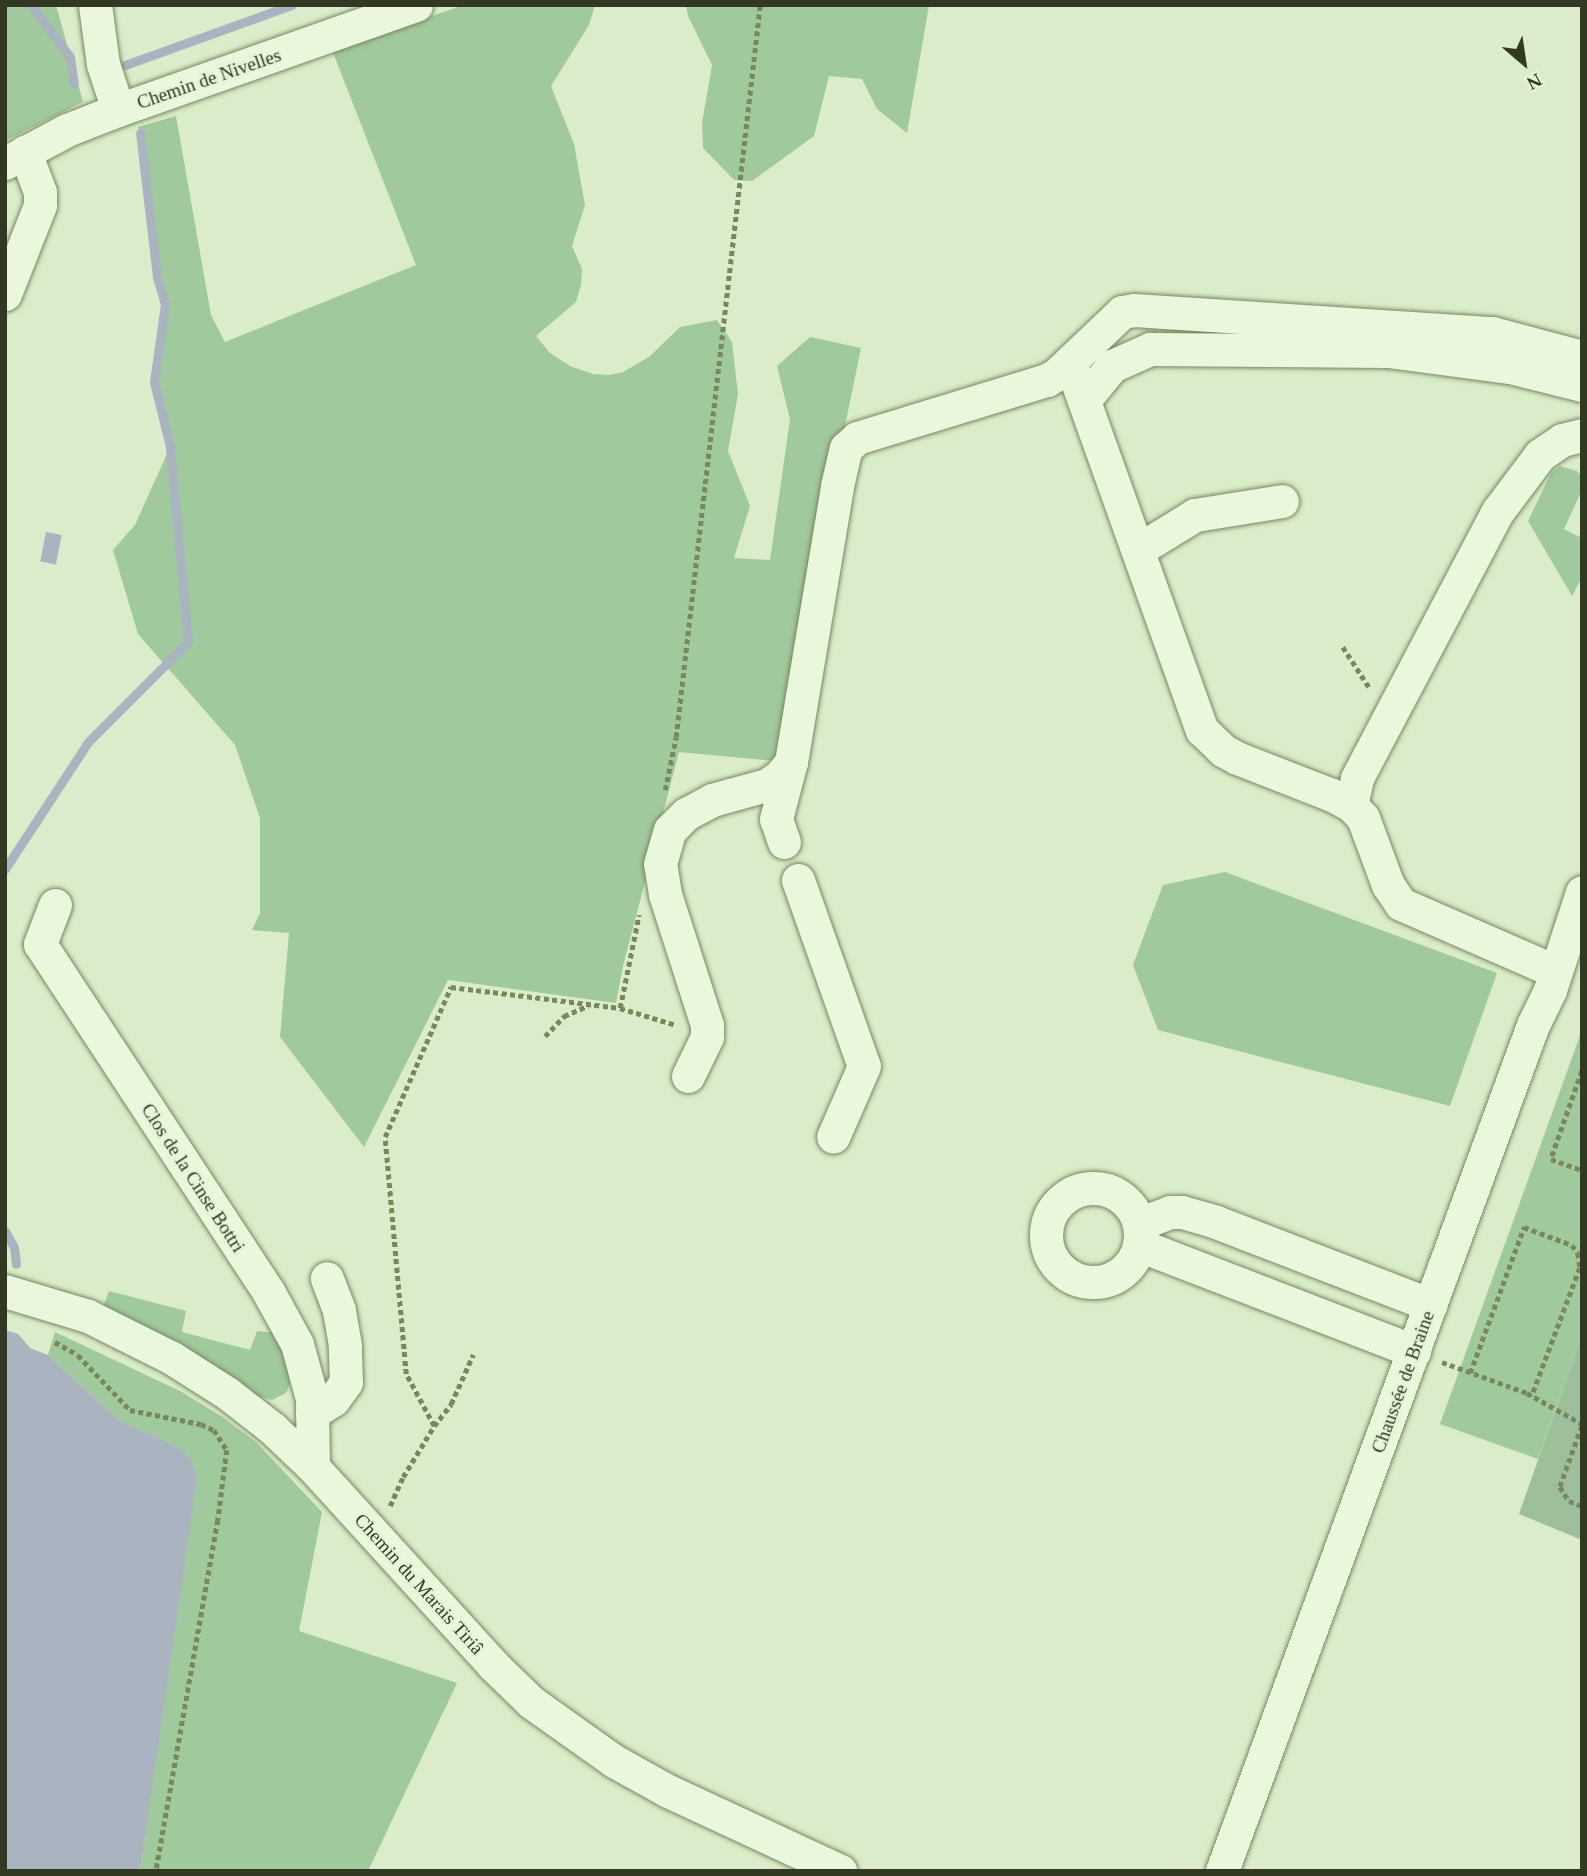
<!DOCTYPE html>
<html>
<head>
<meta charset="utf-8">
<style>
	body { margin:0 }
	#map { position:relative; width:1587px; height:1876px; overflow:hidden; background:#daecca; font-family:Georgia,serif }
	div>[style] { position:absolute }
	.green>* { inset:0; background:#a0c99e }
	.cemetery>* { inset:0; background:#9ebf9c }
	.water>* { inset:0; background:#aab4c1; transform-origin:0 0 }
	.stream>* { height:9px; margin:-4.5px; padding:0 4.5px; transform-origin:4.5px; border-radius:4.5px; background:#aab4c1 }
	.path>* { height:4.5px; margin-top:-2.25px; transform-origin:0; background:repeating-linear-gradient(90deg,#79875f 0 5px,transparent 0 8.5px) }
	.roads { filter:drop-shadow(0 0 2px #79875f) drop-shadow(0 0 2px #79875f) }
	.minor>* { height:33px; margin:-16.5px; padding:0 16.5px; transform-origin:16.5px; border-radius:16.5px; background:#e9f7dd }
	.minor>.ring { margin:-16.5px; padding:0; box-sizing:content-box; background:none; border:33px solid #e9f7dd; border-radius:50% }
	span { translate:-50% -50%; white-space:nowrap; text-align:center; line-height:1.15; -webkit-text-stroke:5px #e5f4d9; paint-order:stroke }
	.street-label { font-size:19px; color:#323922 }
	.frame { position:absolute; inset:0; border:7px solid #323922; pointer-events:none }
	.north { position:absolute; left:1489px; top:28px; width:70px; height:70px; -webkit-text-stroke:5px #e5f4d9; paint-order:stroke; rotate:151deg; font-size:19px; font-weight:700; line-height:28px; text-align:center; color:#323922 }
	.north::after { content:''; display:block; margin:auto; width:24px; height:32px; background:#323922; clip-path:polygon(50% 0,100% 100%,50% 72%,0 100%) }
</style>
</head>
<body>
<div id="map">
	<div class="green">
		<div style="clip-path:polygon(5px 5px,56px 5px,83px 102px,5px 141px)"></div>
		<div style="clip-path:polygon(464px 5px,595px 5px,589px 25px,551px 86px,574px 144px,585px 205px,572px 246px,582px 269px,581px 285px,576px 302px,536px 336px,550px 353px,570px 366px,593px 374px,609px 375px,623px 372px,649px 357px,680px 327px,717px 320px,732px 342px,738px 394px,728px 451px,750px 506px,734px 558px,770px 560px,790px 419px,777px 366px,810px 337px,861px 348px,776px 761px,679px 752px,623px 966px,616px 1003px,448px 980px,364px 1147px,280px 1037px,289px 933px,252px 930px,260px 913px,260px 818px,235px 745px,138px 634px,113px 550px,135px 525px,170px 447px,155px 388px,165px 304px,157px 277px,138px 127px,176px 116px,211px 315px,225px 342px,416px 265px,332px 50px)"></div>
		<div style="clip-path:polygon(686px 5px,929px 5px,907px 133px,877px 109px,862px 79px,829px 76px,814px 136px,752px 181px,734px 180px,703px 148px,702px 123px,712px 65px,688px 16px)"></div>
		<div style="clip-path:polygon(1560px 466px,1577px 471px,1582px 477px,1582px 490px,1564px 529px,1582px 538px,1582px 577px,1572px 596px,1528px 521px,1551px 473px)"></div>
		<div style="clip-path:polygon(1225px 872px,1497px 973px,1450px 1106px,1158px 1030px,1133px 965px,1163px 885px)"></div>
		<div style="clip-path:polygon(1582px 1030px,1582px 1335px,1538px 1459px,1440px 1424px)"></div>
		<div style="clip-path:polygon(109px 1291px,186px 1311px,182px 1332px,250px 1350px,257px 1331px,276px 1333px,292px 1379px,286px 1393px,272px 1400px,258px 1396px,103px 1307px)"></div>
		<div style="clip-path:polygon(55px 1332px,180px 1391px,221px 1416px,256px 1442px,322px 1512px,299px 1631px,457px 1683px,368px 1871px,140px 1871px,163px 1697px,178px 1447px,119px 1420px,48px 1355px)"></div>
	</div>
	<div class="cemetery">
		<div style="clip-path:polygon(1582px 1335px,1582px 1540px,1519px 1514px)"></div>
	</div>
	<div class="water">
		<div style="left:46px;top:532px;width:16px;height:30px;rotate:11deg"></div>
		<div style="clip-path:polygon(5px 1330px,18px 1334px,30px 1348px,48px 1355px,119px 1420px,178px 1447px,191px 1460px,197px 1477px,140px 1871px,5px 1871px)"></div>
	</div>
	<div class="stream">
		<div style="left:31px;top:5px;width:65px;rotate:53.1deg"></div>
		<div style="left:70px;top:57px;width:27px;rotate:82deg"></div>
		<div style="left:125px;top:65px;width:177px;rotate:-19.8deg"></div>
		<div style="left:5px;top:869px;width:152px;rotate:-56.8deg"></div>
		<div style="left:88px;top:742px;width:141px;rotate:-45deg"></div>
		<div style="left:188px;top:642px;width:196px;rotate:-95.3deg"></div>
		<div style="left:170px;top:447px;width:67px;rotate:-103.8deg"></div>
		<div style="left:154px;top:382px;width:79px;rotate:-82deg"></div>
		<div style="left:165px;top:304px;width:28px;rotate:-107deg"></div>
		<div style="left:157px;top:277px;width:145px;rotate:-96.7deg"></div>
		<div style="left:5px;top:1231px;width:18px;rotate:61deg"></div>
		<div style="left:14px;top:1247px;width:17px;rotate:83deg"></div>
	</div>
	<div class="path">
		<div style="left:1343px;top:647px;width:48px;rotate:57deg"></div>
		<div style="left:665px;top:790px;width:54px;rotate:-78.3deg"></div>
		<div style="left:676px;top:737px;width:737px;rotate:-83.45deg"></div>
		<div style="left:620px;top:1008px;width:59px;rotate:16.9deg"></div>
		<div style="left:545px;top:1036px;width:28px;rotate:-46deg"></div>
		<div style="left:564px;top:1016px;width:26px;rotate:-23deg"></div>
		<div style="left:1582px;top:1071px;width:93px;rotate:109.4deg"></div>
		<div style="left:1551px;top:1159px;width:33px;rotate:20deg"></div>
		<div style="left:55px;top:1342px;width:26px;rotate:29deg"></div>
		<div style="left:78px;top:1355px;width:76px;rotate:46.6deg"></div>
		<div style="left:130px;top:1410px;width:72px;rotate:11.2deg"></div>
		<div style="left:201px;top:1424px;width:14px;rotate:25deg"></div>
		<div style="left:214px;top:1430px;width:24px;rotate:57deg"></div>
		<div style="left:227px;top:1450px;width:71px;rotate:97.3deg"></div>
		<div style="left:218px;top:1520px;width:356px;rotate:100deg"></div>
		<div style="left:1442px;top:1362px;width:90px;rotate:20deg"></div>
		<div style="left:1527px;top:1393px;width:63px;rotate:29.4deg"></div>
		<div style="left:1470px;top:1373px;width:156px;rotate:-69.7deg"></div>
		<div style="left:1524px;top:1227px;width:51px;rotate:20.6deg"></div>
		<div style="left:1572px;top:1245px;width:10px;rotate:53deg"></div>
		<div style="left:1578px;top:1253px;width:15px;rotate:82deg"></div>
		<div style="left:1580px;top:1268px;width:137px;rotate:110.6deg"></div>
		<div style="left:434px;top:1426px;width:28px;rotate:-52deg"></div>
		<div style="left:451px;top:1404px;width:54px;rotate:-65.8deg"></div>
		<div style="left:1582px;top:1426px;width:65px;rotate:109.8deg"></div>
		<div style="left:1560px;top:1487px;width:17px;rotate:57deg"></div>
		<div style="left:1569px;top:1501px;width:14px;rotate:21deg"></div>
		<div style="left:390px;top:1506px;width:32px;rotate:-66deg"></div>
		<div style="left:403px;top:1477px;width:60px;rotate:-58.7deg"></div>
		<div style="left:434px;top:1426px;width:59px;rotate:-118.3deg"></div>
		<div style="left:406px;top:1374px;width:238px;rotate:-95.1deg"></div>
		<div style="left:385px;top:1137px;width:164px;rotate:-66.3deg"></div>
		<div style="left:451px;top:987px;width:170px;rotate:7.1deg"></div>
		<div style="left:620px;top:1008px;width:95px;rotate:-78.5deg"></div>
	</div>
	<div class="roads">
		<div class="minor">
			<div style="left:95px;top:5px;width:60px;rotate:82.3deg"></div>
			<div style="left:103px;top:64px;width:48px;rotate:71.9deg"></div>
			<div style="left:5px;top:163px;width:70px;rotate:-28deg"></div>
			<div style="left:67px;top:130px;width:55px;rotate:-21.4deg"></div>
			<div style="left:118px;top:110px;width:316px;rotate:-19.4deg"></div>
			<div style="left:5px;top:294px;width:96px;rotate:-68.5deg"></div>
			<div style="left:40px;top:205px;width:13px;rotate:-90deg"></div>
			<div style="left:40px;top:192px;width:43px;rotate:-110.6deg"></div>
			<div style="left:1070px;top:362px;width:391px;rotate:70.3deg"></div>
			<div style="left:1202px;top:730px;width:30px;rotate:44deg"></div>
			<div style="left:1224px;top:751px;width:15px;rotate:28deg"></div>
			<div style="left:1237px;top:758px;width:102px;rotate:21.3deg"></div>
			<div style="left:1332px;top:795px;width:21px;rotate:28deg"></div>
			<div style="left:1351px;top:805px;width:18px;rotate:47deg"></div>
			<div style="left:1363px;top:818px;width:72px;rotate:69.5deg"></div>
			<div style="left:1388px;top:885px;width:23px;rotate:56deg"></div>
			<div style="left:1401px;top:904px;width:167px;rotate:23.6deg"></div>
			<div style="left:1085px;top:399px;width:43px;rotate:-50.7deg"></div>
			<div style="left:1112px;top:366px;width:42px;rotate:-24.1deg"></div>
			<div style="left:1150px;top:349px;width:238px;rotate:0.5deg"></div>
			<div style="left:1388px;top:351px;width:123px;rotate:7.5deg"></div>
			<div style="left:1510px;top:367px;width:74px;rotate:14deg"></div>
			<div style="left:1138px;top:550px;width:67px;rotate:-31.6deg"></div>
			<div style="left:1195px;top:515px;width:88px;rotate:-9.1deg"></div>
			<div style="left:1351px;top:805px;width:28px;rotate:-77deg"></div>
			<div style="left:1357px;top:778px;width:302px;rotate:-62.2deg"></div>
			<div style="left:1498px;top:511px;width:70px;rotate:-53.1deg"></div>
			<div style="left:1540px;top:455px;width:27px;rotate:-34deg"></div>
			<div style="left:1562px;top:440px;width:21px;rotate:-14deg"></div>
			<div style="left:784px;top:842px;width:24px;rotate:-109deg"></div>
			<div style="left:776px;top:819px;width:59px;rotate:-75.3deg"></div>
			<div style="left:798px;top:880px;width:197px;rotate:70.5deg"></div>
			<div style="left:864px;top:1066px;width:77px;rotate:113.6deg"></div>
			<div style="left:55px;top:905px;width:42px;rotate:111deg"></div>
			<div style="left:40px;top:944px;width:417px;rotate:56.7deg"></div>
			<div style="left:269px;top:1293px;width:58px;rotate:61.2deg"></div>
			<div style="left:297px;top:1344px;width:57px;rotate:74.7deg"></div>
			<div style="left:312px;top:1399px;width:68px;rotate:89.2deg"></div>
			<div style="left:688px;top:1076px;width:43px;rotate:-64deg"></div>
			<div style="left:707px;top:1037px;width:12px;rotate:-90deg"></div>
			<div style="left:707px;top:1025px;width:138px;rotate:-107.8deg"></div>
			<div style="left:665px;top:894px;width:30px;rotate:-99deg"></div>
			<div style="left:660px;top:864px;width:35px;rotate:-74deg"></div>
			<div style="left:670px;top:830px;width:23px;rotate:-45deg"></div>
			<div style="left:686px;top:814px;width:30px;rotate:-28deg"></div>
			<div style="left:712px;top:800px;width:57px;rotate:-15.3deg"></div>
			<div style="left:767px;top:785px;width:16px;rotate:-35deg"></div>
			<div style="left:780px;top:776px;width:18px;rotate:-52deg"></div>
			<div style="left:791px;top:762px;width:280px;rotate:-80.5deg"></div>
			<div style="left:837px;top:486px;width:39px;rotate:-77deg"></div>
			<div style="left:846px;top:448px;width:15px;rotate:-42deg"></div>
			<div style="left:857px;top:438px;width:199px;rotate:-17deg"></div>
			<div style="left:1047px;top:380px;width:12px;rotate:-31deg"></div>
			<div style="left:1057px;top:374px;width:90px;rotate:-43.6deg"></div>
			<div style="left:1122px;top:312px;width:12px;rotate:-9deg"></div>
			<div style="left:1134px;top:310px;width:359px;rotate:3.7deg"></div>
			<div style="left:1492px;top:333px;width:93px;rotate:14.9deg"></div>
			<div class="ring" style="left:1046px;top:1188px;width:61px;height:61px"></div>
			<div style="left:1139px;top:1224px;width:33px;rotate:-21deg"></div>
			<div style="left:1170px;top:1212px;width:12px"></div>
			<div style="left:1182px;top:1212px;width:35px;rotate:16deg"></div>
			<div style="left:1216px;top:1222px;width:230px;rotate:21.1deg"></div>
			<div style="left:1139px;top:1245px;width:295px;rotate:21.1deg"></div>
			<div style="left:5px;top:1291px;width:87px;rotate:16.8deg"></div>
			<div style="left:88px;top:1316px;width:94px;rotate:26.6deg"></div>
			<div style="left:172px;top:1358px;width:65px;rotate:32.5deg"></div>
			<div style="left:227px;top:1393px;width:57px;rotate:37.9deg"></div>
			<div style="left:272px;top:1428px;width:57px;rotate:43.6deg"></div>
			<div style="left:313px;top:1467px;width:268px;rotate:47.7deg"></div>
			<div style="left:493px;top:1665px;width:53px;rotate:44.2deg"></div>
			<div style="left:531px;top:1702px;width:102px;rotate:35.4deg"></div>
			<div style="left:614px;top:1761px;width:62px;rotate:29.1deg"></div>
			<div style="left:668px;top:1791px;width:190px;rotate:24.9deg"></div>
			<div style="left:312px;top:1413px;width:25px;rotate:-32deg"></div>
			<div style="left:333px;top:1400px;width:22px;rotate:-54deg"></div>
			<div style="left:346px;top:1382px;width:37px;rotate:-92deg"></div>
			<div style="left:345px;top:1345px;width:36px;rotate:-100deg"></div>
			<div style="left:339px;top:1310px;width:34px;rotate:-111deg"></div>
			<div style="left:1222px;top:1871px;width:901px;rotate:-69.82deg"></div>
			<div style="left:1533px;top:1025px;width:39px;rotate:-64deg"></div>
			<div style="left:1550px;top:990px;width:103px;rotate:-71.9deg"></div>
		</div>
	</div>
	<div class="street-label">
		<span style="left:209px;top:79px;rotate:-19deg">Chemin de Nivelles</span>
		<span style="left:193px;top:1178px;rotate:57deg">Clos de la Cinse Bottri</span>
		<span style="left:1403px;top:1382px;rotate:-70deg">Chaussée de Braine</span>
		<span style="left:419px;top:1584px;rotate:48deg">Chemin du Marais Tiriâ</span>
	</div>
	<div class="frame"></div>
	<div class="north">N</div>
</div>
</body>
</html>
